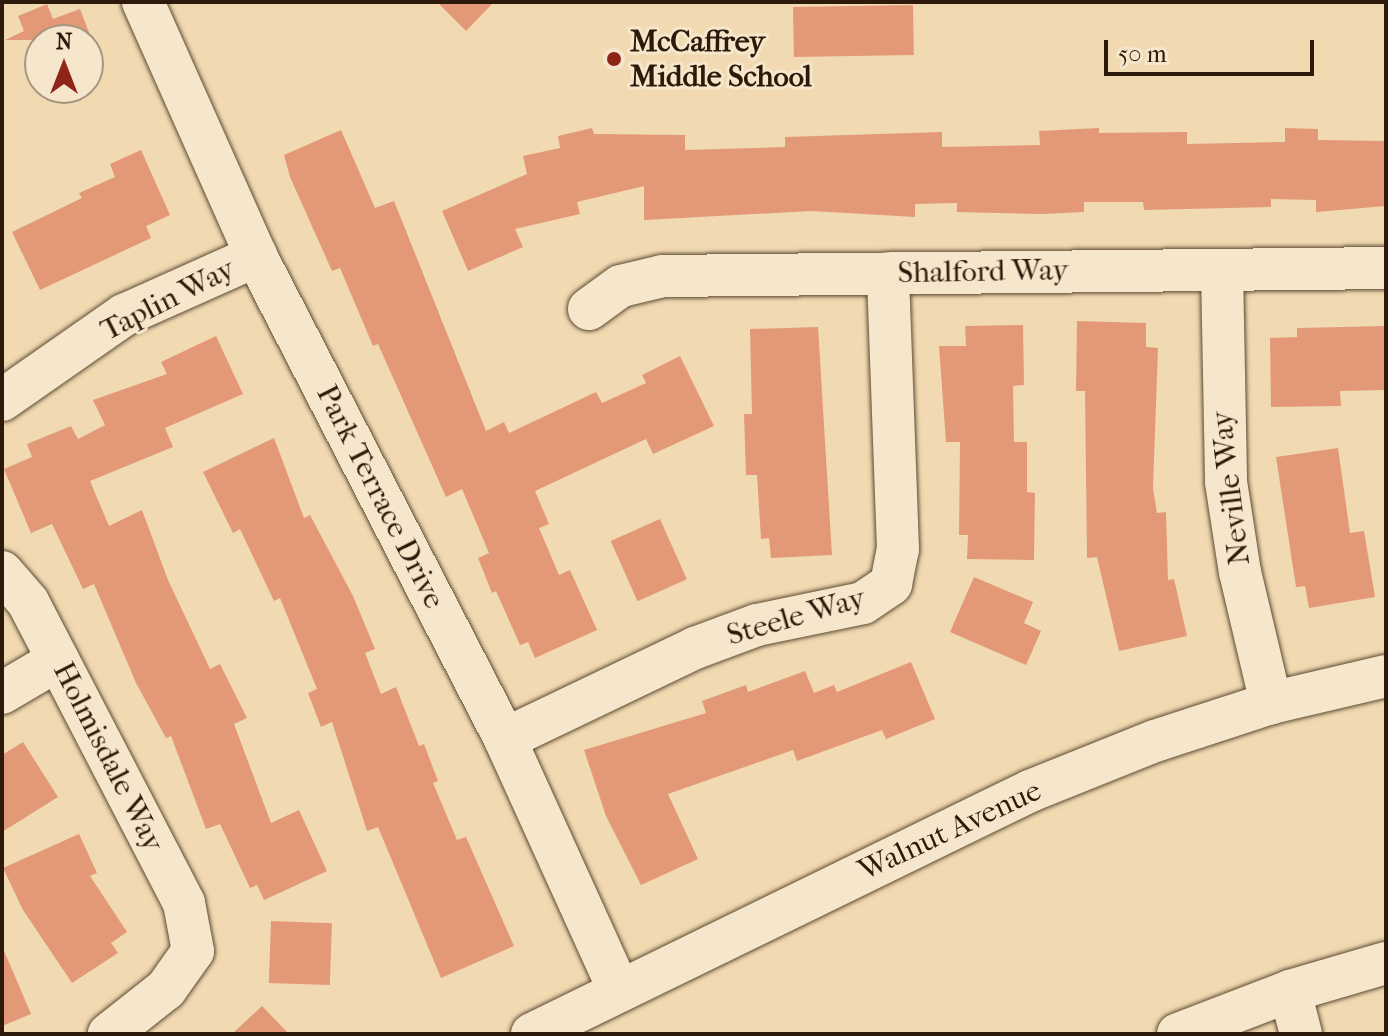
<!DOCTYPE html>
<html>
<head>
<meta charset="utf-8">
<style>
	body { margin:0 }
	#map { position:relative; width:1388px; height:1036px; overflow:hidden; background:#f1dab1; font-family:"IM FELL French Canon",serif }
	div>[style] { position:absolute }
	.building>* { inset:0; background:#e39978; transform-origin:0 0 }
	.roads { filter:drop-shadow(0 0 2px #5e4a34) drop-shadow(0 0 2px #5e4a34) }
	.minor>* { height:42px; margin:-21px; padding:0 21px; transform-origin:21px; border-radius:21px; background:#f6e7cc }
	.dots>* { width:22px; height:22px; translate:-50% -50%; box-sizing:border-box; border:4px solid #f6e7cc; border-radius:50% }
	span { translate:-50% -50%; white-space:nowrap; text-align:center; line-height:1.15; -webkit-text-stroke:6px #f6e7cc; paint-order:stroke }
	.poi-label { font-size:30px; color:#2d1a0b; font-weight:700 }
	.left { translate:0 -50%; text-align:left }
	.street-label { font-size:30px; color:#2d1a0b }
	.frame { position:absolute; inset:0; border:4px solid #2d1a0b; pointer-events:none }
	.north { position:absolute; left:24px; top:24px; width:80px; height:80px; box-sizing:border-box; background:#f6e7cc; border:2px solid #a6957f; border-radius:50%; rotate:0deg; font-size:22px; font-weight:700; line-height:32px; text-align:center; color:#2d1a0b }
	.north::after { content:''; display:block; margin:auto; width:28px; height:36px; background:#8f2418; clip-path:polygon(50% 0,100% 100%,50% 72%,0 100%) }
	.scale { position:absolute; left:1104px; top:40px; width:210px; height:36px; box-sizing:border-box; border:4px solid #2d1a0b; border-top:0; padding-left:10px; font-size:24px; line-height:28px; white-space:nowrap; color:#2d1a0b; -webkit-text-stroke:6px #f6e7cc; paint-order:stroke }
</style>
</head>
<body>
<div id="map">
	<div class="building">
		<div style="clip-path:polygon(437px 2px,494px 2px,466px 31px)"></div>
		<div style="clip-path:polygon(47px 4px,53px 19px,80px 9px,92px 40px,5px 40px,24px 31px,18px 16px)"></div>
		<div style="left:913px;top:5px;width:50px;height:120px;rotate:89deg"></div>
		<div style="clip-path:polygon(592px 128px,594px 134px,685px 135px,685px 150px,785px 147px,785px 137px,942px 132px,942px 147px,1040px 145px,1039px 131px,1099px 128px,1099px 133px,1187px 132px,1187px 144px,1285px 142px,1285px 128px,1318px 129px,1318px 140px,1386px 141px,1386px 206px,1316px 212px,1316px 200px,1271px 199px,1271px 207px,1144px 210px,1143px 202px,1084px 202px,1084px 212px,1042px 214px,957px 212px,957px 203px,915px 204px,915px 217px,812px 211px,644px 220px,644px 186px,577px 202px,580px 214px,515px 229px,523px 247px,468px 271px,442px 211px,527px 174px,523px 156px,560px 148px,558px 136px)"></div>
		<div style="clip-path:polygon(341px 130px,375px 208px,394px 201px,486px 431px,504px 422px,509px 433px,596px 392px,602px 403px,646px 383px,642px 375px,680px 356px,714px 426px,653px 454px,646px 439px,535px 491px,549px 524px,539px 528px,559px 575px,570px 570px,597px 630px,535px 658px,528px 642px,520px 645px,496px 591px,492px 593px,478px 558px,489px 553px,462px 489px,446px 497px,378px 344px,373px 346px,340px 268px,332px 271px,290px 177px,284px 155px)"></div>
		<div style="clip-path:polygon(141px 150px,170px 215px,146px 226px,151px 238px,40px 290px,12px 232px,82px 198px,79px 193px,115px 177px,110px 164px)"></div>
		<div style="clip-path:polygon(1077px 321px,1146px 323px,1146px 347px,1158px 348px,1153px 488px,1157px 513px,1166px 512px,1168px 580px,1174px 579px,1187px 636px,1119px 651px,1097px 557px,1087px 558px,1085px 391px,1076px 391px)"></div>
		<div style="clip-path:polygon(1023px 325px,1024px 385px,1013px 386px,1014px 442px,1027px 442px,1027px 492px,1035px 493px,1034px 560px,967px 559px,968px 535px,959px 535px,960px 442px,946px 442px,939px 346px,966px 346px,965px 326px)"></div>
		<div style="clip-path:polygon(1386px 326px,1386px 390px,1340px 391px,1341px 406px,1271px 407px,1270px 338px,1297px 337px,1297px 328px)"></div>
		<div style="clip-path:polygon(818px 327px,832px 555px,771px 558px,769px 538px,761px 539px,757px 475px,746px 475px,744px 414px,752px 414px,750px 329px)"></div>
		<div style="clip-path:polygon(216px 336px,243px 394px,165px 428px,173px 447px,90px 481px,109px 526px,142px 510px,168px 580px,210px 669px,220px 664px,247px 718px,234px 724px,271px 823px,299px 810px,327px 871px,264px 900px,257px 885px,250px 888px,220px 824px,206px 829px,171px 736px,166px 738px,136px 683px,94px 584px,83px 589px,52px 524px,31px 533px,4px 469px,32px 457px,27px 444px,71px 426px,78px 439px,105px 425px,93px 400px,167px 374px,161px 362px)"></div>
		<div style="clip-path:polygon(274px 438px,304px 518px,310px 515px,353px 596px,375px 649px,365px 653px,381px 694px,396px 687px,419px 746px,424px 744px,438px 781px,433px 783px,457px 840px,466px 837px,514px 946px,441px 978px,378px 827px,367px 831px,332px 722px,321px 727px,308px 693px,317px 689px,280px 598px,274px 601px,240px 529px,233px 533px,203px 472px)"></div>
		<div style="clip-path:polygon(1338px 448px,1350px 533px,1364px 531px,1375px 597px,1309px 608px,1305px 586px,1296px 587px,1276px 457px)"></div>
		<div style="left:660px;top:519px;width:66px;height:54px;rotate:66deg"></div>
		<div style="clip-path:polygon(974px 577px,1033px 602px,1024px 623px,1041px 631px,1026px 665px,950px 632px)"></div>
		<div style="clip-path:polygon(911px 662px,935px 719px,886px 739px,882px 730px,797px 761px,793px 750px,668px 794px,698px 859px,641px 885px,606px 816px,584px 750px,706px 713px,702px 701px,746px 685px,748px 692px,805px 671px,814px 693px,834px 685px,837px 692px)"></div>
		<div style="clip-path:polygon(23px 742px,58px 797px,2px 832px,2px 755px)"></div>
		<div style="clip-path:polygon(79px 834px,97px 873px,90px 876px,127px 932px,111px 943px,118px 953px,72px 983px,23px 910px,3px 868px)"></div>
		<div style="left:271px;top:921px;width:61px;height:62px;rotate:2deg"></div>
		<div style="clip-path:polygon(2px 946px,31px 1014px,2px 1026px)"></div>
		<div style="clip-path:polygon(262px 1006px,289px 1034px,232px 1034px)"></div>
	</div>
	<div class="roads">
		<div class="minor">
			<div style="left:143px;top:2px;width:278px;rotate:66deg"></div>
			<div style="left:256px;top:256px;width:543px;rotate:62.73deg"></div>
			<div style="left:505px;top:739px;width:276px;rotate:65.6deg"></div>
			<div style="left:1222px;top:270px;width:212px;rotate:88.9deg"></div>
			<div style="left:1226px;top:482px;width:91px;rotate:81.2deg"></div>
			<div style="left:1240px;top:572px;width:135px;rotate:76.7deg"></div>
			<div style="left:589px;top:309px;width:39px;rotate:-36deg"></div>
			<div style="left:621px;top:286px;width:43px;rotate:-13.4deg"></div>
			<div style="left:663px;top:276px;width:723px;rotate:-0.63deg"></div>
			<div style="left:2px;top:400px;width:149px;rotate:-34.9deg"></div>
			<div style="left:124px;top:315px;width:145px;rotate:-24.1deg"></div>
			<div style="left:2px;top:572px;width:40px;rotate:49deg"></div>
			<div style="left:28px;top:602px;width:339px;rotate:62.6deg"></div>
			<div style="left:184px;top:903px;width:49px;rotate:79.4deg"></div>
			<div style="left:193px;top:951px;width:47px;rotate:125.4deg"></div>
			<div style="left:166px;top:989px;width:73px;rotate:141.7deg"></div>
			<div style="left:2px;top:693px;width:65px;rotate:-30.5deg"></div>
			<div style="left:505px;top:739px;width:211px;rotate:-25.6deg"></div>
			<div style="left:695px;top:648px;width:66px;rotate:-20.4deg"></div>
			<div style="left:757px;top:625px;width:108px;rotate:-11.7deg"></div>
			<div style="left:863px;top:603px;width:34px;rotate:-34deg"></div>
			<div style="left:891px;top:584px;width:36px;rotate:-79deg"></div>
			<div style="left:898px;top:549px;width:276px;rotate:-92.1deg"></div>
			<div style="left:1290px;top:991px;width:44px;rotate:75.7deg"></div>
			<div style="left:532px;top:1034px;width:554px;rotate:-26.01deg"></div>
			<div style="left:1030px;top:791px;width:135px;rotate:-21.8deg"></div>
			<div style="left:1155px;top:741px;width:122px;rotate:-18.1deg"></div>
			<div style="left:1271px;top:703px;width:118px;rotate:-13.2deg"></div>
			<div style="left:1178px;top:1034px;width:120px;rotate:-21deg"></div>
			<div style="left:1290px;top:991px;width:100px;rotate:-16.3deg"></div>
		</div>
	</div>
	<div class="dots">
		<div style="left:614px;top:59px;background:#8f2418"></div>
	</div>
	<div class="poi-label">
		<span class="left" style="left:630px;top:59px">McCaffrey<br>Middle School</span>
	</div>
	<div class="street-label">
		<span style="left:983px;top:272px;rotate:-1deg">Shalford Way</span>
		<span style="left:168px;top:300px;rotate:-27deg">Taplin Way</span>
		<span style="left:1231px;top:488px;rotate:-97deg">Neville Way</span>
		<span style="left:380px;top:497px;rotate:63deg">Park Terrace Drive</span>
		<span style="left:796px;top:617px;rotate:-16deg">Steele Way</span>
		<span style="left:108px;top:757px;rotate:63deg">Holmisdale Way</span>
		<span style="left:950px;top:831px;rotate:-25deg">Walnut Avenue</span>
	</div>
	<div class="frame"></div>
	<div class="north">N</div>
	<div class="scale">50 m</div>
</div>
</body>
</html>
